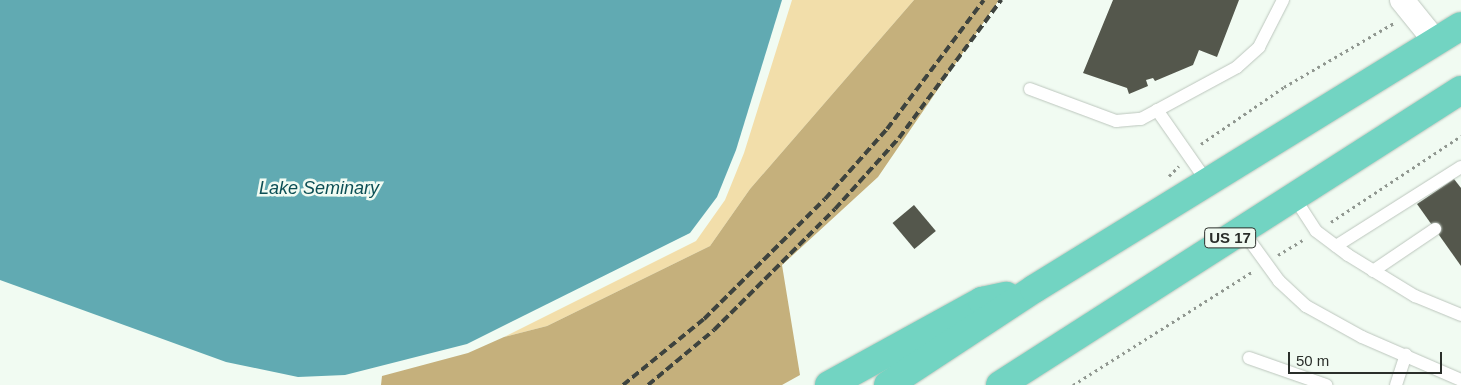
<!DOCTYPE html>
<html>
<head>
<meta charset="utf-8">
<style>
	body { margin:0 }
	#map { position:relative; width:1461px; height:385px; overflow:hidden; background:#f1fbf2; font-family:Helvetica,sans-serif }
	div>[style] { position:absolute }
	.green>* { inset:0; background:#f2deaa }
	.forest>* { inset:0; background:#c5b07c }
	.water>* { inset:0; background:#61aab2 }
	.building>* { inset:0; background:#54574c; transform-origin:0 0 }
	.path>* { height:3px; margin-top:-1.5px; transform-origin:0; background:repeating-linear-gradient(90deg,#909790 0 2.5px,transparent 0 6.5px) }
	.roads { filter:drop-shadow(0 0 1px #bcc6bd) drop-shadow(0 0 1px #bcc6bd) }
	.service>* { height:12px; margin:-6px; padding:0 6px; transform-origin:6px; border-radius:6px; background:#fff }
	.minor>* { height:24px; margin:-12px; padding:0 12px; transform-origin:12px; border-radius:12px; background:#fff }
	.primary>* { height:28px; margin:-14px; padding:0 14px; transform-origin:14px; border-radius:14px; background:#72d4c2 }
	.rail>* { height:4px; margin-top:-2px; transform-origin:0; background:repeating-linear-gradient(90deg,#3e433e 0 8px,transparent 0 12px) }
	span { translate:-50% -50%; white-space:nowrap; text-align:center; line-height:1.15; -webkit-text-stroke:5px #f1fbf2; paint-order:stroke }
	.shield-label span { padding:1px 4px; background:#f1fbf2; border:1px solid; border-radius:4px; -webkit-text-stroke-width:0 }
	.shield-label { font-size:15px; color:#2a2e2a; font-weight:700 }
	.water-label { font-size:18px; color:#0c4f55; font-style:italic }
	.scale { position:absolute; left:1288px; top:352px; width:154px; height:22px; box-sizing:border-box; border:2px solid #2a2e2a; border-top:0; padding-left:6px; font-size:15px; line-height:18px; white-space:nowrap; color:#2a2e2a; -webkit-text-stroke:4px #f1fbf2; paint-order:stroke }
</style>
</head>
<body>
<div id="map">
	<div class="green">
		<div style="clip-path:polygon(792px 0,914px 0,750px 189px,710px 246px,547px 326px,504px 337px,696px 241px,725px 200px,744px 153px)"></div>
	</div>
	<div class="forest">
		<div style="clip-path:polygon(914px 0,999px 0,878px 177px,782px 265px,800px 375px,782px 385px,381px 385px,382px 376px,468px 353px,504px 337px,547px 326px,710px 246px,750px 189px)"></div>
	</div>
	<div class="water">
		<div style="clip-path:polygon(0 0,782px 0,736px 150px,717px 197px,690px 233px,467px 344px,345px 375px,298px 377px,226px 362px,0 280px)"></div>
	</div>
	<div class="building">
		<div style="clip-path:polygon(1113px 0,1239px 0,1217px 57px,1199px 50px,1193px 65px,1155px 81px,1153px 78px,1146px 80px,1148px 86px,1129px 94px,1127px 88px,1083px 73px)"></div>
		<div style="clip-path:polygon(1454px 179px,1461px 188px,1461px 266px,1417px 204px)"></div>
		<div style="left:914px;top:205px;width:34px;height:28px;rotate:50deg"></div>
	</div>
	<div class="path">
		<div style="left:1201px;top:144px;width:101px;rotate:-34.5deg"></div>
		<div style="left:1284px;top:87px;width:127px;rotate:-30.2deg"></div>
		<div style="left:1169px;top:176px;width:14px;rotate:-45deg"></div>
		<div style="left:1331px;top:222px;width:156px;rotate:-33.5deg"></div>
		<div style="left:1278px;top:255px;width:29px;rotate:-31deg"></div>
		<div style="left:1073px;top:385px;width:212px;rotate:-32.3deg"></div>
	</div>
	<div class="roads">
		<div class="service">
			<div style="left:1030px;top:89px;width:92px;rotate:20.4deg"></div>
			<div style="left:1116px;top:121px;width:25px;rotate:-5deg"></div>
			<div style="left:1141px;top:119px;width:109px;rotate:-28.4deg"></div>
			<div style="left:1237px;top:67px;width:30px;rotate:-42deg"></div>
			<div style="left:1259px;top:47px;width:53px;rotate:-62.9deg"></div>
			<div style="left:1157px;top:110px;width:89px;rotate:55.1deg"></div>
			<div style="left:1294px;top:197px;width:40px;rotate:57.1deg"></div>
			<div style="left:1316px;top:231px;width:40px;rotate:37deg"></div>
			<div style="left:1348px;top:255px;width:79px;rotate:31.5deg"></div>
			<div style="left:1415px;top:296px;width:50px;rotate:22.4deg"></div>
			<div style="left:1242px;top:230px;width:63px;rotate:54deg"></div>
			<div style="left:1279px;top:281px;width:37px;rotate:43deg"></div>
			<div style="left:1306px;top:306px;width:64px;rotate:29deg"></div>
			<div style="left:1362px;top:337px;width:108px;rotate:23.5deg"></div>
			<div style="left:1336px;top:246px;width:148px;rotate:-32.3deg"></div>
			<div style="left:1373px;top:271px;width:75px;rotate:-34.1deg"></div>
			<div style="left:1249px;top:358px;width:82px;rotate:19.3deg"></div>
			<div style="left:1396px;top:385px;width:32px;rotate:-72deg"></div>
		</div>
		<div class="minor">
			<div style="left:1402px;top:0;width:54px;rotate:51deg"></div>
		</div>
		<div class="primary">
			<div style="left:829px;top:385px;width:175px;rotate:-28.8deg"></div>
			<div style="left:982px;top:301px;width:25px;rotate:-12deg"></div>
			<div style="left:888px;top:385px;width:175px;rotate:-33.3deg"></div>
			<div style="left:1034px;top:289px;width:501px;rotate:-31.63deg"></div>
			<div style="left:1000px;top:385px;width:547px;rotate:-32.62deg"></div>
		</div>
	</div>
	<div class="rail">
		<div style="left:623px;top:385px;width:104px;rotate:-39.2deg"></div>
		<div style="left:704px;top:319px;width:170px;rotate:-44.8deg"></div>
		<div style="left:825px;top:199px;width:94px;rotate:-48.5deg"></div>
		<div style="left:887px;top:129px;width:161px;rotate:-53.1deg"></div>
		<div style="left:648px;top:385px;width:86px;rotate:-39.8deg"></div>
		<div style="left:714px;top:330px;width:171px;rotate:-45deg"></div>
		<div style="left:835px;top:209px;width:96px;rotate:-48deg"></div>
		<div style="left:899px;top:138px;width:172px;rotate:-53.5deg"></div>
	</div>
	<div class="shield-label">
		<span style="left:1230px;top:238px">US 17</span>
	</div>
	<div class="water-label">
		<span style="left:319px;top:188px">Lake Seminary</span>
	</div>
	<div class="scale">50 m</div>
</div>
</body>
</html>
